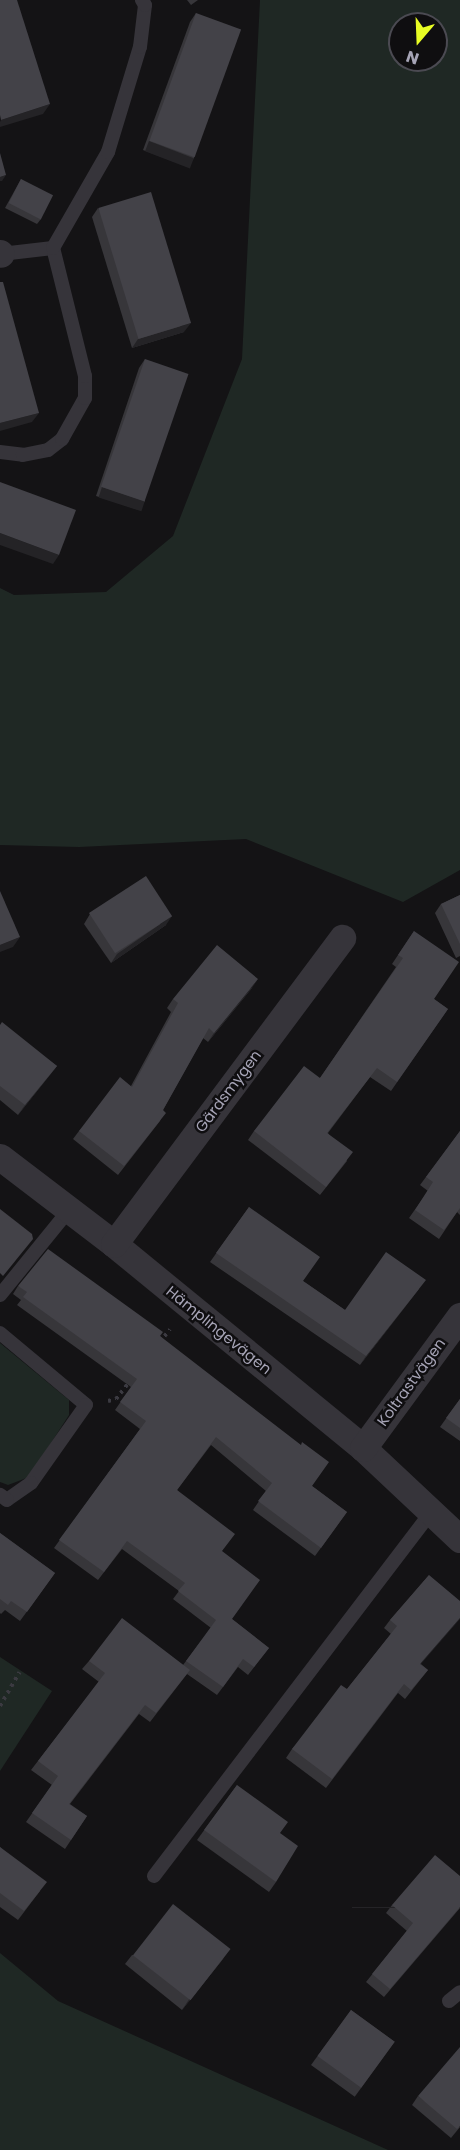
<!DOCTYPE html>
<html>
<head>
<meta charset="utf-8">
<style>
	body { margin:0 }
	#map { position:relative; width:460px; height:2150px; overflow:hidden; background:#141315; font-family:Poppins,sans-serif }
	div>[style] { position:absolute }
	.green>* { inset:0; background:#1f2824 }
	.path>* { height:4px; margin-top:-2px; transform-origin:0; background:repeating-linear-gradient(90deg,#3b3a41 0 3px,transparent 0 7.5px) }
	.service>* { height:14px; margin:-7px; padding:0 7px; transform-origin:7px; border-radius:7px; background:#36343a }
	.minor>* { height:27px; margin:-13.5px; padding:0 13.5px; transform-origin:13.5px; border-radius:13.5px; background:#36343a }
	.wall>* { inset:0; background:#37363a; transform-origin:0 0 }
	.shaded-wall>* { inset:0; background:#242326; transform-origin:0 0 }
	.building>* { inset:0; background:#434248; transform-origin:0 0 }
	span { translate:-50% -50%; white-space:nowrap; text-align:center; line-height:1.15; -webkit-text-stroke:5px #0f0e10; paint-order:stroke }
	.street-label { font-size:15px; color:#a6a4b6 }
	.north { position:absolute; left:388px; top:12px; width:60px; height:60px; box-sizing:border-box; background:#0f0e10; border:2px solid #4b4a52; border-radius:50%; rotate:199deg; font-size:16px; font-weight:700; line-height:24px; text-align:center; color:#a6a4b6 }
	.north::after { content:''; display:block; margin:auto; width:21px; height:27px; background:#e8fc24; clip-path:polygon(50% 0,100% 100%,50% 72%,0 100%) }
</style>
</head>
<body>
<div id="map">
	<div class="green">
		<div style="clip-path:polygon(evenodd,260px 0,460px 0,460px 870px,403px 902px,246px 839px,79px 847px,0 845px,0 588px,14px 595px,106px 592px,173px 536px,242px 359px,260px 0,400px 24px,436px 24px,436px 60px,400px 60px,400px 24px)"></div>
		<div style="clip-path:polygon(0 1343px,69px 1400px,69px 1415px,29px 1477px,8px 1485px,0 1482px)"></div>
		<div style="clip-path:polygon(0 1657px,52px 1691px,0 1771px)"></div>
		<div style="clip-path:polygon(0 1953px,58px 2001px,388px 2150px,0 2150px)"></div>
	</div>
	<div class="path">
		<div style="left:160px;top:1342px;width:16px;rotate:-52deg"></div>
		<div style="left:108px;top:1401px;width:8px;rotate:-14deg"></div>
		<div style="left:116px;top:1399px;width:23px;rotate:-52deg"></div>
		<div style="left:0;top:1706px;width:39px;rotate:-60deg"></div>
	</div>
	<div class="service">
		<div style="left:1px;top:254px;width:52px;rotate:-6.6deg"></div>
		<div style="left:0;top:452px;width:23px;rotate:7deg"></div>
		<div style="left:23px;top:455px;width:25px;rotate:-11deg"></div>
		<div style="left:48px;top:450px;width:18px;rotate:-38deg"></div>
		<div style="left:62px;top:439px;width:47px;rotate:-60.7deg"></div>
		<div style="left:85px;top:398px;width:22px;rotate:-90deg"></div>
		<div style="left:85px;top:376px;width:132px;rotate:-104deg"></div>
		<div style="left:53px;top:248px;width:111px;rotate:-60.2deg"></div>
		<div style="left:108px;top:152px;width:110px;rotate:-73.1deg"></div>
		<div style="left:140px;top:47px;width:42px;rotate:-83.2deg"></div>
		<div style="left:145px;top:5px;width:6px;rotate:-121deg"></div>
		<div style="left:0;top:1295px;width:109px;rotate:-50.9deg"></div>
		<div style="left:0;top:1333px;width:112px;rotate:39.9deg"></div>
		<div style="left:86px;top:1405px;width:95px;rotate:125.2deg"></div>
		<div style="left:31px;top:1483px;width:29px;rotate:145deg"></div>
		<div style="left:7px;top:1500px;width:9px;rotate:-144deg"></div>
		<div style="left:154px;top:1876px;width:455px;rotate:-52.7deg"></div>
		<div style="left:449px;top:2001px;width:14px;rotate:-39deg"></div>
	</div>
	<div class="minor">
		<div style="left:0;top:253px;width:1px;rotate:45deg"></div>
		<div style="left:0;top:1157px;width:143px;rotate:37.3deg"></div>
		<div style="left:114px;top:1244px;width:322px;rotate:39.3deg"></div>
		<div style="left:363px;top:1448px;width:133px;rotate:43.2deg"></div>
		<div style="left:114px;top:1244px;width:382px;rotate:-53.3deg"></div>
		<div style="left:363px;top:1448px;width:164px;rotate:-53.7deg"></div>
	</div>
	<div class="wall">
		<div style="clip-path:polygon(187px 0,198px 0,191px 5px)"></div>
		<div style="clip-path:polygon(196px 13px,194px 158px,188px 167px,143px 150px,190px 22px)"></div>
		<div style="clip-path:polygon(21px 179px,41px 219px,37px 224px,5px 208px)"></div>
		<div style="clip-path:polygon(98px 208px,184px 332px,132px 348px,92px 217px)"></div>
		<div style="clip-path:polygon(145px 359px,145px 501px,139px 510px,96px 496px,139px 368px)"></div>
		<div style="clip-path:polygon(460px 895px,460px 956px,456px 958px,435px 913px,441px 904px)"></div>
		<div style="clip-path:polygon(90px 914px,166px 925px,111px 963px,84px 924px)"></div>
		<div style="clip-path:polygon(414px 931px,434px 999px,448px 1009px,391px 1091px,370px 1077px,328px 1133px,347px 1161px,320px 1195px,248px 1140px,254px 1131px,320px 1078px,396px 967px,392px 964px)"></div>
		<div style="clip-path:polygon(252px 988px,208px 1042px,203px 1038px,163px 1110px,160px 1121px,118px 1175px,73px 1139px,79px 1131px,131px 1086px,171px 1012px,167px 1008px,173px 999px)"></div>
		<div style="clip-path:polygon(0 1025px,57px 1066px,18px 1115px,0 1100px)"></div>
		<div style="clip-path:polygon(460px 1131px,460px 1215px,457px 1212px,439px 1239px,409px 1218px,428px 1191px,420px 1185px)"></div>
		<div style="clip-path:polygon(249px 1207px,303px 1281px,345px 1310px,419px 1289px,360px 1365px,210px 1262px)"></div>
		<div style="clip-path:polygon(18px 1286px,160px 1336px,312px 1486px,347px 1512px,315px 1556px,253px 1510px,266px 1491px,211px 1445px,177px 1490px,222px 1551px,232px 1619px,269px 1648px,248px 1675px,238px 1667px,217px 1695px,187px 1674px,150px 1722px,139px 1714px,70px 1804px,87px 1816px,65px 1849px,26px 1822px,52px 1785px,31px 1770px,99px 1682px,82px 1669px,89px 1661px,183px 1665px,211px 1628px,173px 1599px,179px 1591px,122px 1549px,98px 1580px,54px 1548px,140px 1429px,115px 1410px,131px 1387px,17px 1305px,21px 1300px,13px 1294px)"></div>
		<div style="clip-path:polygon(460px 1399px,460px 1441px,440px 1427px)"></div>
		<div style="clip-path:polygon(0 1533px,55px 1573px,20px 1621px,5px 1610px,1px 1614px,0 1613px)"></div>
		<div style="clip-path:polygon(429px 1575px,421px 1664px,428px 1670px,405px 1699px,398px 1693px,326px 1788px,286px 1758px,292px 1749px,347px 1689px,391px 1634px,384px 1628px,390px 1620px)"></div>
		<div style="clip-path:polygon(237px 1785px,276px 1882px,269px 1892px,197px 1840px)"></div>
		<div style="clip-path:polygon(0 1847px,40px 1891px,18px 1920px,0 1907px)"></div>
		<div style="clip-path:polygon(460px 1876px,460px 1908px,384px 1997px,366px 1982px,407px 1931px,386px 1913px,392px 1905px)"></div>
		<div style="clip-path:polygon(132px 1955px,223px 1959px,182px 2010px,125px 1964px)"></div>
		<div style="left:351px;top:2010px;width:54px;height:68px;rotate:36deg"></div>
		<div style="clip-path:polygon(418px 2096px,460px 2127px,451px 2138px,412px 2105px)"></div>
	</div>
	<div class="shaded-wall">
		<div style="clip-path:polygon(50px 104px,43px 114px,0 127px,0 122px,1px 120px)"></div>
		<div style="left:149px;top:141px;width:48px;height:11px;rotate:21deg"></div>
		<div style="clip-path:polygon(6px 175px,2px 181px,0 181px,0 177px)"></div>
		<div style="clip-path:polygon(191px 323px,184px 332px,132px 348px,138px 339px)"></div>
		<div style="clip-path:polygon(39px 413px,32px 422px,0 431px,0 423px)"></div>
		<div style="left:102px;top:487px;width:45px;height:11px;rotate:18deg"></div>
		<div style="clip-path:polygon(0 533px,59px 555px,53px 564px,0 545px)"></div>
		<div style="clip-path:polygon(172px 916px,166px 925px,111px 963px,117px 954px)"></div>
		<div style="clip-path:polygon(20px 937px,13px 947px,0 952px,0 945px)"></div>
		<div style="clip-path:polygon(258px 979px,252px 988px,208px 1042px,214px 1033px)"></div>
		<div style="clip-path:polygon(57px 1066px,50px 1075px,18px 1115px,25px 1105px)"></div>
		<div style="clip-path:polygon(426px 1280px,419px 1289px,360px 1365px,366px 1356px)"></div>
		<div style="clip-path:polygon(460px 1618px,460px 1619px,414px 1672px,420px 1664px)"></div>
		<div style="left:460px;top:1907px;width:1px;height:108px;rotate:90deg"></div>
		<div style="clip-path:polygon(230px 1949px,223px 1959px,182px 2010px,188px 2001px)"></div>
	</div>
	<div class="building">
		<div style="clip-path:polygon(0 0,17px 0,50px 104px,1px 120px,0 115px)"></div>
		<div style="left:196px;top:13px;width:48px;height:136px;rotate:20deg"></div>
		<div style="clip-path:polygon(0 153px,6px 175px,0 177px)"></div>
		<div style="left:21px;top:179px;width:36px;height:27px;rotate:27deg"></div>
		<div style="left:151px;top:192px;width:137px;height:55px;rotate:73deg"></div>
		<div style="clip-path:polygon(0 282px,3px 282px,39px 413px,0 423px)"></div>
		<div style="left:145px;top:359px;width:46px;height:135px;rotate:19deg"></div>
		<div style="clip-path:polygon(0 482px,76px 510px,59px 555px,0 533px)"></div>
		<div style="left:146px;top:876px;width:48px;height:68px;rotate:57deg"></div>
		<div style="clip-path:polygon(0 891px,20px 937px,0 945px)"></div>
		<div style="clip-path:polygon(460px 895px,460px 944px,441px 904px)"></div>
		<div style="clip-path:polygon(414px 931px,459px 962px,434px 999px,448px 1009px,397px 1082px,377px 1068px,327px 1133px,353px 1152px,326px 1187px,254px 1131px,304px 1066px,320px 1078px,403px 958px,398px 955px)"></div>
		<div style="clip-path:polygon(217px 945px,258px 979px,214px 1033px,209px 1028px,163px 1110px,166px 1113px,124px 1166px,79px 1131px,120px 1077px,132px 1087px,178px 1003px,173px 999px)"></div>
		<div style="clip-path:polygon(2px 1022px,57px 1066px,25px 1105px,0 1086px,0 1025px)"></div>
		<div style="clip-path:polygon(460px 1131px,460px 1208px,444px 1230px,415px 1210px,433px 1182px,426px 1177px)"></div>
		<div style="clip-path:polygon(249px 1207px,320px 1257px,303px 1281px,345px 1310px,386px 1252px,426px 1280px,366px 1356px,216px 1253px)"></div>
		<div style="clip-path:polygon(0 1209px,32px 1234px,33px 1239px,3px 1276px,0 1273px)"></div>
		<div style="clip-path:polygon(48px 1249px,163px 1332px,160px 1336px,301px 1445px,302px 1442px,329px 1462px,312px 1486px,347px 1512px,321px 1548px,258px 1501px,272px 1483px,216px 1437px,177px 1490px,235px 1534px,222px 1551px,260px 1580px,232px 1619px,269px 1648px,254px 1667px,243px 1659px,223px 1687px,186px 1661px,216px 1620px,178px 1591px,185px 1583px,127px 1541px,104px 1572px,59px 1540px,146px 1421px,120px 1402px,137px 1379px,23px 1297px,27px 1292px,18px 1286px)"></div>
		<div style="clip-path:polygon(460px 1399px,460px 1428px,446px 1418px)"></div>
		<div style="clip-path:polygon(0 1533px,55px 1573px,27px 1612px,11px 1601px,8px 1605px,0 1599px)"></div>
		<div style="clip-path:polygon(429px 1575px,460px 1601px,460px 1618px,420px 1664px,428px 1670px,411px 1690px,404px 1684px,332px 1779px,292px 1749px,341px 1685px,347px 1689px,397px 1626px,390px 1620px)"></div>
		<div style="clip-path:polygon(122px 1618px,190px 1670px,156px 1713px,145px 1705px,69px 1804px,87px 1816px,71px 1840px,32px 1813px,58px 1776px,38px 1761px,105px 1673px,89px 1661px)"></div>
		<div style="clip-path:polygon(237px 1785px,288px 1822px,280px 1833px,298px 1846px,276px 1882px,204px 1830px)"></div>
		<div style="clip-path:polygon(0 1847px,47px 1882px,24px 1911px,0 1893px)"></div>
		<div style="clip-path:polygon(435px 1855px,460px 1876px,460px 1907px,390px 1989px,372px 1974px,413px 1923px,392px 1905px)"></div>
		<div style="left:173px;top:1904px;width:73px;height:65px;rotate:38deg"></div>
		<div style="left:351px;top:2010px;width:54px;height:57px;rotate:36deg"></div>
		<div style="clip-path:polygon(460px 2047px,460px 2126px,457px 2129px,418px 2096px)"></div>
	</div>
	<div class="street-label">
		<span style="left:228px;top:1091px;rotate:-53deg">Gärdsmygen</span>
		<span style="left:219px;top:1330px;rotate:39deg">Hämplingevägen</span>
		<span style="left:411px;top:1382px;rotate:-54deg">Koltrastvägen</span>
	</div>
	<div class="north">N</div>
</div>
</body>
</html>
